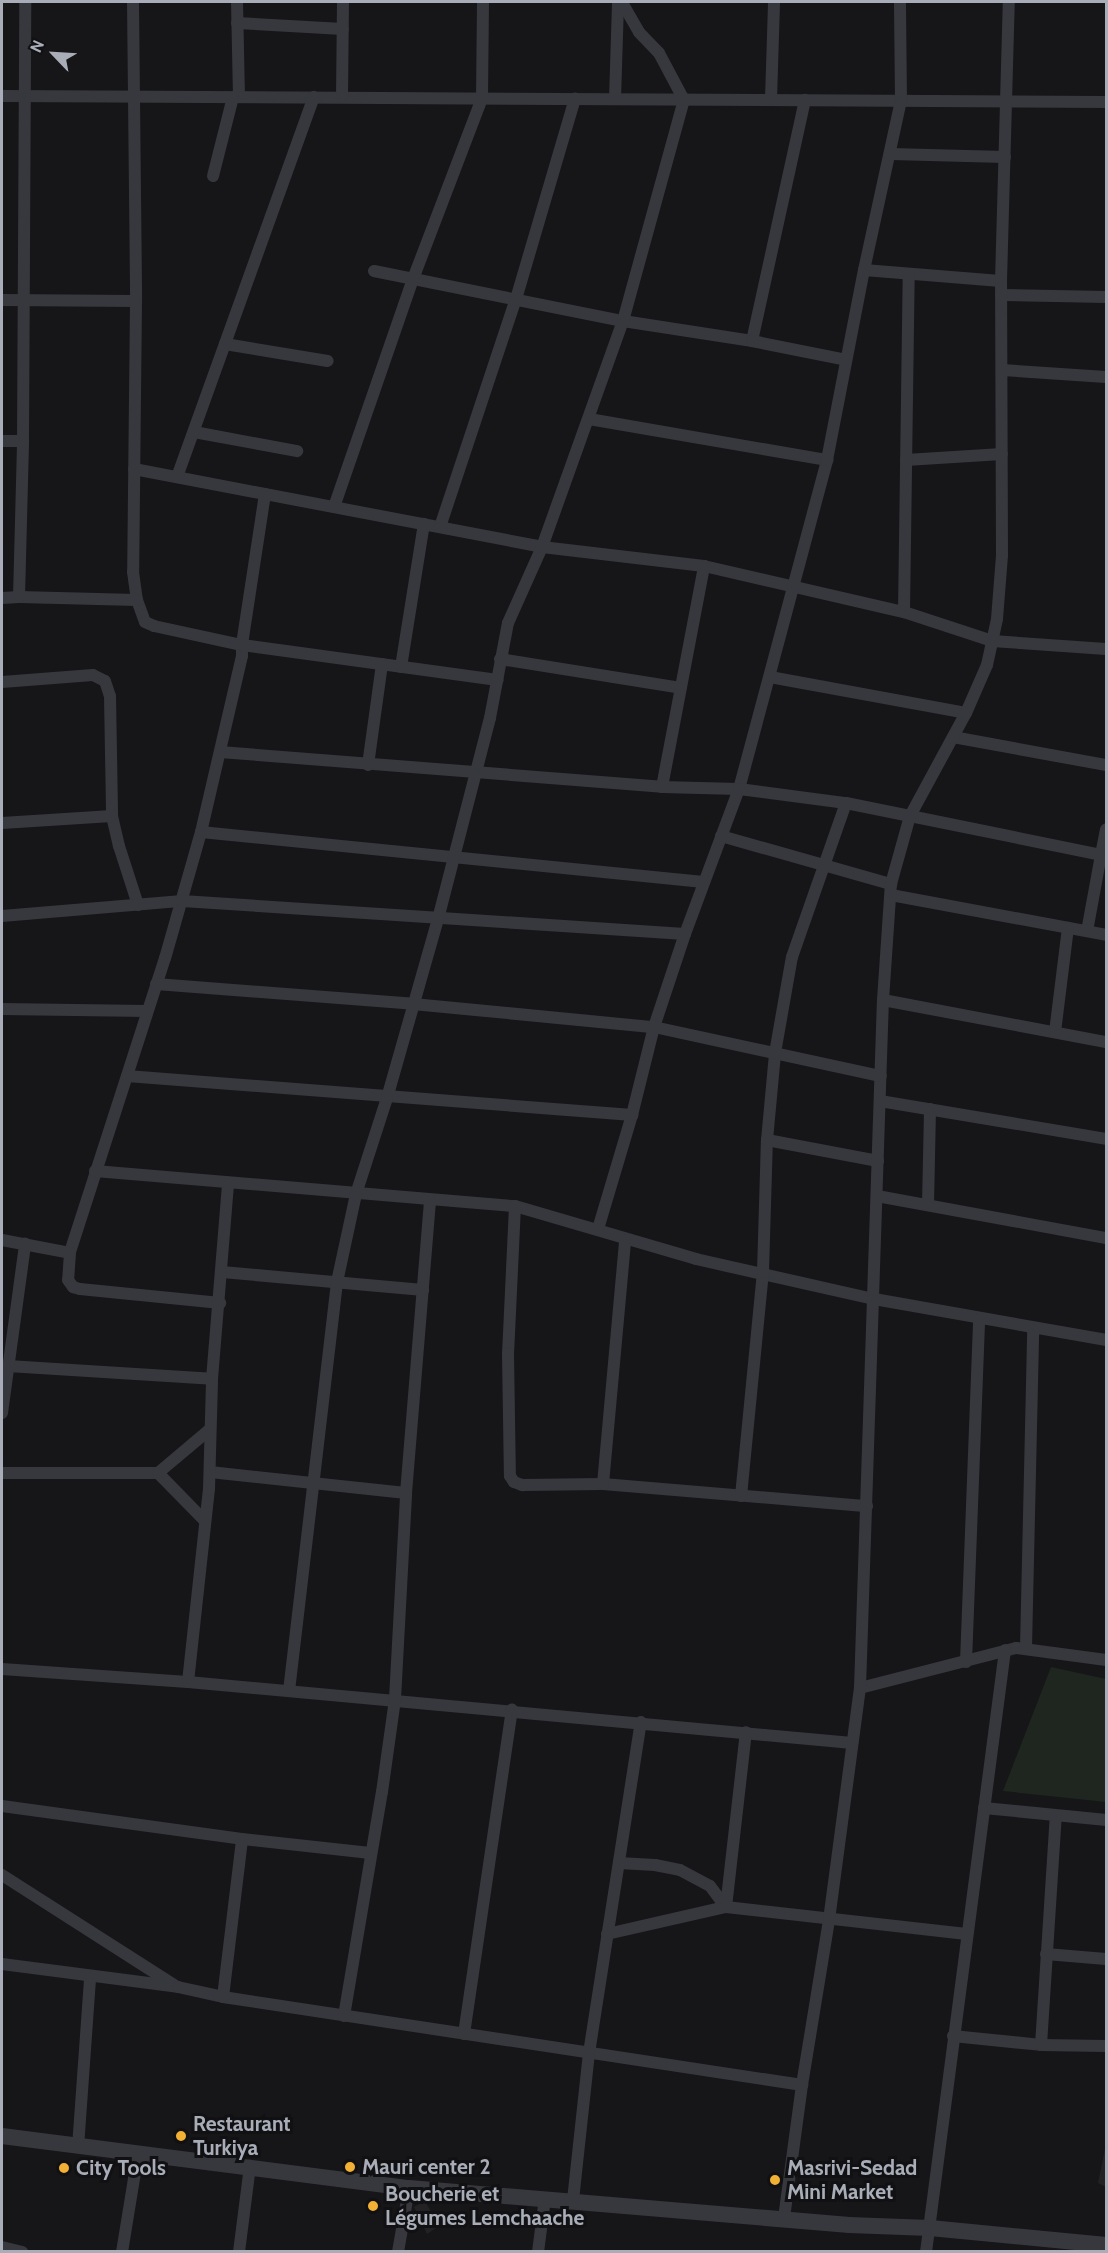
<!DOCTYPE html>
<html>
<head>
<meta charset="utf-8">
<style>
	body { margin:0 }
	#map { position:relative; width:1108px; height:2253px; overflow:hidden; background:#161618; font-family:Cabin,sans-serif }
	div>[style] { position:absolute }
	.built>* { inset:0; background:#222225 }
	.green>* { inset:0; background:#1e261f }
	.minor>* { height:12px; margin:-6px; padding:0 6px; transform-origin:6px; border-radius:6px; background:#37383d }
	.tertiary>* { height:16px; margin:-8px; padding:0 8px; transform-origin:8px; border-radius:8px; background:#37383d }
	.dots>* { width:16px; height:16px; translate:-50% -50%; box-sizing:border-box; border:3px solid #111113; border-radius:50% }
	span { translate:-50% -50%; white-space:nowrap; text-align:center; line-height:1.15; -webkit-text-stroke:6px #111113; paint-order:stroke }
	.poi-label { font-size:21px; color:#a8adb8; font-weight:700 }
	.left { translate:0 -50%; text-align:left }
	.frame { position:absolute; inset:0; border:3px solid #a8adb8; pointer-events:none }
	.north { position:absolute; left:24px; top:24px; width:60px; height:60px; -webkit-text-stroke:4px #111113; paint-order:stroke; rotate:295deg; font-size:16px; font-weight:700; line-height:24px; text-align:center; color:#a8adb8 }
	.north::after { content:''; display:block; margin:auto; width:21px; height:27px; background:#a8adb8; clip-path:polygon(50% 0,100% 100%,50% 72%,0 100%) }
</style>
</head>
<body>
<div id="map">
	<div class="built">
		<div style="clip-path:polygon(1106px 2144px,1106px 2187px,1098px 2183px)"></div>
		<div style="clip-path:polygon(425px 2201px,439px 2226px,427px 2234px,414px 2207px)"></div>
	</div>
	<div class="green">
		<div style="clip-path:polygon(1051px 1667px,1106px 1679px,1106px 1802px,1003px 1791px)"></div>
	</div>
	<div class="minor">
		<div style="left:133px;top:2px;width:299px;rotate:89.4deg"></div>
		<div style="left:136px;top:301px;width:271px;rotate:90.6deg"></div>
		<div style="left:133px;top:572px;width:28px;rotate:82deg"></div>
		<div style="left:137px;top:600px;width:23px;rotate:70deg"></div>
		<div style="left:145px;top:622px;width:10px;rotate:24deg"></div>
		<div style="left:154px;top:626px;width:90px;rotate:12.2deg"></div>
		<div style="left:242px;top:645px;width:11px;rotate:90deg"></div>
		<div style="left:242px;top:656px;width:181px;rotate:103.1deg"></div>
		<div style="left:201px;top:832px;width:131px;rotate:105.9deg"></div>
		<div style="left:165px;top:958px;width:310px;rotate:107.9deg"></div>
		<div style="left:70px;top:1253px;width:27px;rotate:94deg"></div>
		<div style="left:68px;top:1280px;width:9px;rotate:54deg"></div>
		<div style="left:73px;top:1287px;width:7px;rotate:16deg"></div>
		<div style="left:80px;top:1289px;width:141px;rotate:5.7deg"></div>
		<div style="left:237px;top:2px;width:95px;rotate:88.8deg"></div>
		<div style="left:237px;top:23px;width:106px;rotate:3.2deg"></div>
		<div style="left:2px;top:96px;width:1104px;rotate:0.31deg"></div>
		<div style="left:342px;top:97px;width:95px;rotate:-89.4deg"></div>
		<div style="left:615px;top:99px;width:97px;rotate:-88.2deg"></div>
		<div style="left:771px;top:99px;width:97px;rotate:-88.2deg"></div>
		<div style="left:891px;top:154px;width:114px;rotate:1.5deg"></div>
		<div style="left:213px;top:176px;width:81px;rotate:-75.8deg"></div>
		<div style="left:864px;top:270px;width:137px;rotate:4.6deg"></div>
		<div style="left:374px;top:271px;width:254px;rotate:11.4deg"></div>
		<div style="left:623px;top:321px;width:131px;rotate:8.8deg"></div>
		<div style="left:752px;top:341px;width:247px;rotate:-77.6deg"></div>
		<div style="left:1001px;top:295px;width:105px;rotate:1.1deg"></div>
		<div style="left:2px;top:300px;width:134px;rotate:0.4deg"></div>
		<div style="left:752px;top:341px;width:96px;rotate:11.4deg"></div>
		<div style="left:225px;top:344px;width:104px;rotate:9.4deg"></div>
		<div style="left:1002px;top:370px;width:104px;rotate:3.9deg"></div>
		<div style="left:589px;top:419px;width:242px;rotate:9.8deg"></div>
		<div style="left:194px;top:432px;width:105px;rotate:10.5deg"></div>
		<div style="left:2px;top:441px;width:21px"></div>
		<div style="left:906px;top:460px;width:96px;rotate:-3.6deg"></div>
		<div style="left:134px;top:469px;width:415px;rotate:10.8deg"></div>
		<div style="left:542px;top:547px;width:163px;rotate:6.7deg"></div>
		<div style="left:704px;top:566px;width:205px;rotate:13deg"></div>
		<div style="left:904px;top:612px;width:93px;rotate:18.2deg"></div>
		<div style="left:992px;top:641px;width:114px;rotate:4deg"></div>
		<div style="left:177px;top:477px;width:404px;rotate:-70.2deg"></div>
		<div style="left:265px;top:494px;width:153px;rotate:98.7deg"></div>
		<div style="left:242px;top:645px;width:258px;rotate:7.8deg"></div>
		<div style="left:334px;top:507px;width:241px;rotate:-70.9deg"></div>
		<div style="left:413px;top:279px;width:194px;rotate:-69.1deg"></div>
		<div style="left:482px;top:98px;width:96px;rotate:-89.4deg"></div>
		<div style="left:440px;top:527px;width:240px;rotate:-71.6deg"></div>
		<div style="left:516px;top:299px;width:209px;rotate:-73.6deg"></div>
		<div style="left:19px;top:597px;width:118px;rotate:1.5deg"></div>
		<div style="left:2px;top:598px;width:17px;rotate:-3deg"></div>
		<div style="left:19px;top:597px;width:156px;rotate:-88.5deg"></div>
		<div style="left:23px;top:441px;width:439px;rotate:-89.7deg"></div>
		<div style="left:904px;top:612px;width:338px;rotate:-89.2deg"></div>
		<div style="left:500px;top:659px;width:183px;rotate:9.1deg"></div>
		<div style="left:401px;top:667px;width:145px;rotate:-80.9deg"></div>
		<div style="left:770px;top:677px;width:199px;rotate:10.4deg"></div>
		<div style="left:2px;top:682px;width:91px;rotate:-4.4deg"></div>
		<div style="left:93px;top:675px;width:13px;rotate:27deg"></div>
		<div style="left:105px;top:681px;width:16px;rotate:72deg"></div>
		<div style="left:110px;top:696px;width:120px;rotate:89deg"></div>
		<div style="left:112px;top:816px;width:31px;rotate:77deg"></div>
		<div style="left:119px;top:846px;width:62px;rotate:72.1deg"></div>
		<div style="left:953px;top:737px;width:156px;rotate:10.4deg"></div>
		<div style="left:220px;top:752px;width:443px;rotate:4.5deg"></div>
		<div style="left:662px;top:787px;width:77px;rotate:1.5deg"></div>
		<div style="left:739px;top:789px;width:341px;rotate:-75deg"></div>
		<div style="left:827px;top:460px;width:194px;rotate:-79deg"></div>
		<div style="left:864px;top:270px;width:173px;rotate:-77.7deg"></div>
		<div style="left:901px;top:101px;width:99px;rotate:-90.6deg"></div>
		<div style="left:368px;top:765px;width:102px;rotate:-82.1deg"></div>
		<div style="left:662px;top:787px;width:225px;rotate:-79.2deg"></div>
		<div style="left:2px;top:823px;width:110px;rotate:-3.6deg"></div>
		<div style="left:201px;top:832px;width:505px;rotate:5.68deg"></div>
		<div style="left:721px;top:836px;width:177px;rotate:15.8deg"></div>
		<div style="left:1101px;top:855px;width:26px;rotate:-79deg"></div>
		<div style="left:891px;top:895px;width:219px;rotate:10.5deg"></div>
		<div style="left:2px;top:916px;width:181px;rotate:-4.8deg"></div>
		<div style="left:182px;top:901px;width:504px;rotate:3.75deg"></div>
		<div style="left:156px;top:984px;width:258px;rotate:4.4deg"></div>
		<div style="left:413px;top:1004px;width:242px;rotate:5.5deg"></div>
		<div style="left:654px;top:1027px;width:232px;rotate:12.2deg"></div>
		<div style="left:883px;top:1000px;width:227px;rotate:10.7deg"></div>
		<div style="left:2px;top:1009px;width:145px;rotate:0.8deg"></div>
		<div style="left:1055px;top:1032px;width:105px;rotate:-82.9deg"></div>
		<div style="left:127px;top:1076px;width:507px;rotate:4.42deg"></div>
		<div style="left:880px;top:1101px;width:229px;rotate:9.5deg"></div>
		<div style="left:767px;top:1140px;width:113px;rotate:10.7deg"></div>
		<div style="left:95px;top:1171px;width:421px;rotate:4.8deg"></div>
		<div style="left:515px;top:1206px;width:189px;rotate:16.3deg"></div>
		<div style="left:696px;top:1259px;width:182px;rotate:12.7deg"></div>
		<div style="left:874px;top:1299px;width:236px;rotate:10deg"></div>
		<div style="left:877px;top:1196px;width:233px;rotate:10.4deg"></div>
		<div style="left:928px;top:1205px;width:96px;rotate:-88.8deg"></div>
		<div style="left:515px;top:1206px;width:148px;rotate:92.7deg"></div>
		<div style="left:508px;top:1354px;width:122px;rotate:89.1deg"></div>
		<div style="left:510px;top:1476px;width:7px;rotate:56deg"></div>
		<div style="left:514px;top:1482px;width:9px;rotate:21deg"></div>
		<div style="left:522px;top:1485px;width:81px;rotate:-0.7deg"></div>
		<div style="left:603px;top:1484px;width:265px;rotate:4.8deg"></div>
		<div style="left:598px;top:1229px;width:119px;rotate:-73.4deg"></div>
		<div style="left:632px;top:1115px;width:91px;rotate:-76deg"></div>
		<div style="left:654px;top:1027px;width:98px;rotate:-71.6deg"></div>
		<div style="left:685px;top:934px;width:155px;rotate:-69.6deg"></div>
		<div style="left:739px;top:789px;width:108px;rotate:7.5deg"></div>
		<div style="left:846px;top:803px;width:260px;rotate:11.5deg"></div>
		<div style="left:1101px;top:855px;width:77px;rotate:100.4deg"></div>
		<div style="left:2px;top:1240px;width:69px;rotate:10.8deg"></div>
		<div style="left:222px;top:1272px;width:202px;rotate:5.1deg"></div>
		<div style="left:8px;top:1366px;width:204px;rotate:3.6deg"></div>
		<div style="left:2px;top:1413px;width:171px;rotate:-82.2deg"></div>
		<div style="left:210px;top:1472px;width:197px;rotate:6.1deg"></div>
		<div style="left:2px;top:1473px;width:156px"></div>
		<div style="left:158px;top:1473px;width:66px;rotate:45.6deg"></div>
		<div style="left:158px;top:1473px;width:67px;rotate:-40.1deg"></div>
		<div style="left:603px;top:1484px;width:245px;rotate:-84.8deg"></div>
		<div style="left:741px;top:1496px;width:225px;rotate:-84.4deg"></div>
		<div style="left:763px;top:1272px;width:132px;rotate:-88.3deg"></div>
		<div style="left:767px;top:1140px;width:87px;rotate:-84.7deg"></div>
		<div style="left:775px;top:1053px;width:97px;rotate:-80deg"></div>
		<div style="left:792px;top:957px;width:163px;rotate:-70.7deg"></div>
		<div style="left:1026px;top:1648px;width:319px;rotate:-88.7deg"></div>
		<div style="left:966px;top:1662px;width:343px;rotate:-87.8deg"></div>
		<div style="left:2px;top:1669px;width:186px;rotate:4deg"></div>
		<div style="left:188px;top:1682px;width:194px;rotate:-83.8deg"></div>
		<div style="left:209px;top:1489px;width:110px;rotate:-88.4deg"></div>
		<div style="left:212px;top:1379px;width:197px;rotate:-85.3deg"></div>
		<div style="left:188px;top:1682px;width:667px;rotate:5.25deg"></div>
		<div style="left:860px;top:1688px;width:161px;rotate:-14.4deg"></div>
		<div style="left:1016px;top:1648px;width:91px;rotate:7.6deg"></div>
		<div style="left:289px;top:1691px;width:412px;rotate:-83.3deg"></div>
		<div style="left:337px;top:1282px;width:90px;rotate:-77.8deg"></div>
		<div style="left:356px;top:1194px;width:101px;rotate:-72.1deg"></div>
		<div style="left:387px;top:1098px;width:186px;rotate:-74.1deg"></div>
		<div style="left:438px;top:919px;width:208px;rotate:-75.5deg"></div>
		<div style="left:490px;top:718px;width:97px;rotate:-79.3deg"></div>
		<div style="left:508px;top:623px;width:83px;rotate:-65.9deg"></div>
		<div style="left:542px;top:547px;width:240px;rotate:-70.3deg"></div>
		<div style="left:623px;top:321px;width:229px;rotate:-74.6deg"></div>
		<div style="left:684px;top:100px;width:53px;rotate:-118deg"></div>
		<div style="left:659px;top:53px;width:29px;rotate:-134deg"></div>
		<div style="left:639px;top:32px;width:34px;rotate:-120deg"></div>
		<div style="left:2px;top:1806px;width:242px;rotate:7.8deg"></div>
		<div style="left:242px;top:1839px;width:129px;rotate:6.2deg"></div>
		<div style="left:984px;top:1808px;width:123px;rotate:5.6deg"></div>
		<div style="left:619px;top:1863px;width:36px;rotate:3deg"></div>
		<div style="left:655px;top:1865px;width:25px;rotate:11deg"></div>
		<div style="left:680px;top:1870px;width:34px;rotate:28deg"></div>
		<div style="left:710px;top:1886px;width:26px;rotate:53deg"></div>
		<div style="left:2px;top:1875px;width:204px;rotate:32.6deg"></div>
		<div style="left:726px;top:1907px;width:176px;rotate:-83.5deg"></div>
		<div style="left:607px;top:1934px;width:122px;rotate:-12.8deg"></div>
		<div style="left:726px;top:1907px;width:242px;rotate:6.4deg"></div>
		<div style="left:1046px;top:1954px;width:60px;rotate:4.8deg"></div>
		<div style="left:2px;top:1964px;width:177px;rotate:7.4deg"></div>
		<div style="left:178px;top:1987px;width:46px;rotate:12.5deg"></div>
		<div style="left:223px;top:1997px;width:586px;rotate:8.64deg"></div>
		<div style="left:223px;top:1997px;width:159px;rotate:-83.1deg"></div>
		<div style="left:344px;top:2016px;width:227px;rotate:-80.4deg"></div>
		<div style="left:382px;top:1792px;width:94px;rotate:-82deg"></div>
		<div style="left:395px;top:1699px;width:206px;rotate:-86.9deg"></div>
		<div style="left:406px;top:1493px;width:294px;rotate:-85.3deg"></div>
		<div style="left:464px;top:2034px;width:328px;rotate:-81.6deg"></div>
		<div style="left:953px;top:2036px;width:88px;rotate:5.8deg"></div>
		<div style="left:1041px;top:2045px;width:65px;rotate:0.9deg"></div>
		<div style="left:1041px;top:2045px;width:229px;rotate:-86.3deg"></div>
		<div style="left:78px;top:2147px;width:169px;rotate:-85.9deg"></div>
		<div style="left:573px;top:2200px;width:148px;rotate:-83.8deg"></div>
		<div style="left:589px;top:2053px;width:335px;rotate:-81.1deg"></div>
		<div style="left:784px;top:2218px;width:134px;rotate:-82.3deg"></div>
		<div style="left:802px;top:2085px;width:167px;rotate:-80.7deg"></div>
		<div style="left:829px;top:1920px;width:234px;rotate:-82.4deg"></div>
		<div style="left:860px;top:1688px;width:688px;rotate:-88.09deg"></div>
		<div style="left:883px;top:1000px;width:116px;rotate:-86.1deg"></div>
		<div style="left:891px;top:884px;width:71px;rotate:-74.4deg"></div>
		<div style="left:910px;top:816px;width:117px;rotate:-61.5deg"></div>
		<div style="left:966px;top:713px;width:52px;rotate:-66.4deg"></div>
		<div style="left:987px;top:665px;width:47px;rotate:-77.7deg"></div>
		<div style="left:997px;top:619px;width:64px;rotate:-85.5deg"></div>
		<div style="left:1002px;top:555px;width:274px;rotate:-90.2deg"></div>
		<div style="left:1001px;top:281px;width:279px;rotate:-88.4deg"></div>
		<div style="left:2px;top:2247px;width:21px;rotate:14deg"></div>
		<div style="left:122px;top:2252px;width:99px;rotate:-80.7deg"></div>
		<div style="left:239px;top:2252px;width:87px;rotate:-82.7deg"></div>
		<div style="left:398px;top:2252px;width:65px;rotate:-80.2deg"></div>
		<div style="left:538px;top:2252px;width:54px;rotate:-82.6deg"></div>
		<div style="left:926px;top:2252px;width:607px;rotate:-82.52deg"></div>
	</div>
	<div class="tertiary">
		<div style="left:2px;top:2136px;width:410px;rotate:7.3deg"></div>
		<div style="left:409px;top:2188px;width:442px;rotate:4.8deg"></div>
		<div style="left:849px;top:2225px;width:81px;rotate:2.1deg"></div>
		<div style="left:930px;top:2228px;width:177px;rotate:5.5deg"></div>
	</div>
	<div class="dots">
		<div style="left:181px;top:2136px;background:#f2b134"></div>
		<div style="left:350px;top:2167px;background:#f2b134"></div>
		<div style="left:64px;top:2168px;background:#f2b134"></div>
		<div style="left:775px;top:2180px;background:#f2b134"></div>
		<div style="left:373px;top:2206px;background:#f2b134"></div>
	</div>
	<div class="poi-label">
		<span class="left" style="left:193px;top:2136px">Restaurant<br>Turkiya</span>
		<span class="left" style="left:362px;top:2167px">Mauri center 2</span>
		<span class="left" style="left:76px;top:2168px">City Tools</span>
		<span class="left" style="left:787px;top:2180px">Masrivi-Sedad<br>Mini Market</span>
		<span class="left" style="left:385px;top:2206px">Boucherie et<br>Légumes Lemchaache</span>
	</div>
	<div class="frame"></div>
	<div class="north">N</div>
</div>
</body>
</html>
